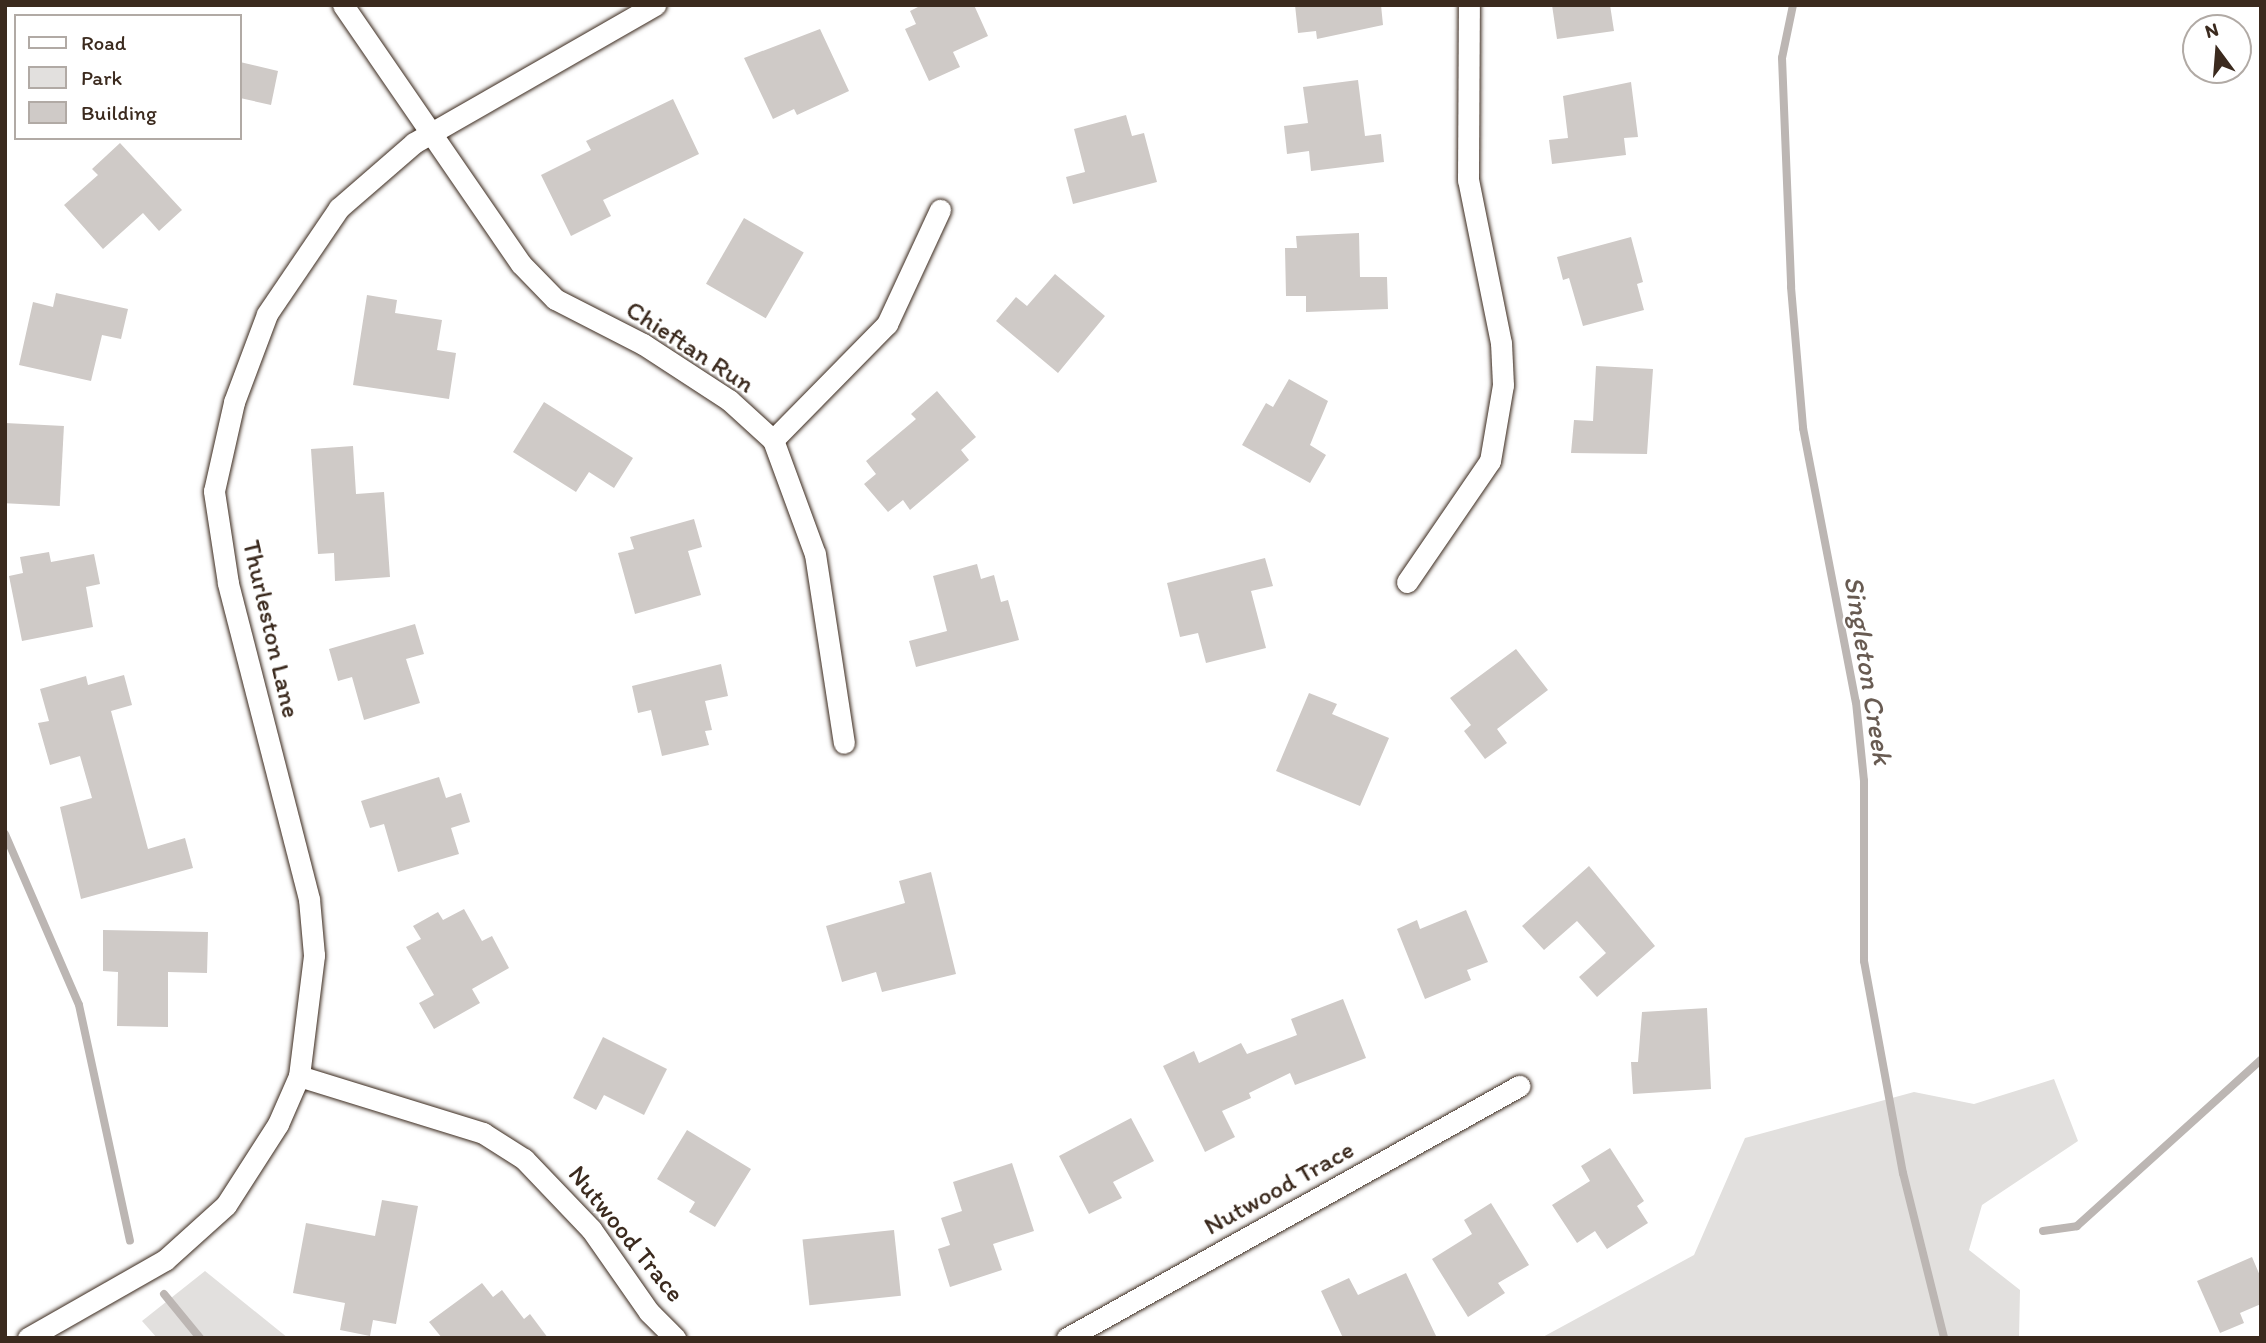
<!DOCTYPE html>
<html>
<head>
<meta charset="utf-8">
<style>
	body { margin:0 }
	#map { position:relative; width:2266px; height:1343px; overflow:hidden; background:#fff; font-family:Itim,sans-serif }
	div>[style] { position:absolute }
	.green>* { inset:0; background:#e2e0de }
	.stream>* { height:8px; margin:-4px; padding:0 4px; transform-origin:4px; border-radius:4px; background:#bcb6b3 }
	.building>* { inset:0; background:#cfcac7; transform-origin:0 0 }
	.roads { filter:drop-shadow(0 0 2px #3b2a1e) drop-shadow(0 0 2px #3b2a1e) }
	.street>* { height:21px; margin:-10.5px; padding:0 10.5px; transform-origin:10.5px; border-radius:10.5px; background:#fff }
	span { translate:-50% -50%; white-space:nowrap; text-align:center; line-height:1.15; -webkit-text-stroke:5px #fff; paint-order:stroke }
	.street-label { font-size:26px; color:#3b2a1e }
	.water-label { font-size:28px; color:#685b52; font-style:italic }
	.frame { position:absolute; inset:0; border:7px solid #3b2a1e; pointer-events:none }
	.legend { position:absolute; left:14px; top:14px; width:228px; height:126px; box-sizing:border-box; background:#fff; border:2px solid #b1aaa5; margin:0; padding:9px 12px; list-style:none; font-size:21px; color:#3b2a1e }
	.legend li { display:flex; align-items:center; gap:14px; height:35px }
	.legend b { width:35px; border:2px solid #b1aaa5 }
	.north { position:absolute; left:2182px; top:14px; width:70px; height:70px; box-sizing:border-box; background:#fff; border:2px solid #b1aaa5; border-radius:50%; rotate:344deg; font-size:19px; font-weight:700; line-height:28px; text-align:center; color:#3b2a1e }
	.north::after { content:''; display:block; margin:auto; width:24px; height:32px; background:#3b2a1e; clip-path:polygon(50% 0,100% 100%,50% 72%,0 100%) }
</style>
</head>
<body>
<div id="map">
	<div class="green">
		<div style="clip-path:polygon(2054px 1079px,2078px 1141px,1982px 1205px,1969px 1250px,2020px 1290px,2019px 1338px,1541px 1338px,1694px 1255px,1745px 1138px,1914px 1092px,1974px 1104px)"></div>
		<div style="clip-path:polygon(205px 1271px,288px 1338px,157px 1338px,142px 1321px)"></div>
	</div>
	<div class="stream">
		<div style="left:1793px;top:5px;width:54px;rotate:101.7deg"></div>
		<div style="left:1782px;top:58px;width:229px;rotate:87.7deg"></div>
		<div style="left:1791px;top:287px;width:142px;rotate:85.1deg"></div>
		<div style="left:1803px;top:428px;width:279px;rotate:79.1deg"></div>
		<div style="left:1856px;top:702px;width:79px;rotate:84.2deg"></div>
		<div style="left:1864px;top:781px;width:180px;rotate:90deg"></div>
		<div style="left:1864px;top:961px;width:216px;rotate:79.6deg"></div>
		<div style="left:1903px;top:1173px;width:170px;rotate:76deg"></div>
		<div style="left:5px;top:834px;width:186px;rotate:66.6deg"></div>
		<div style="left:79px;top:1005px;width:241px;rotate:77.8deg"></div>
		<div style="left:2043px;top:1231px;width:34px;rotate:-8deg"></div>
		<div style="left:2077px;top:1226px;width:248px;rotate:-42.1deg"></div>
		<div style="left:164px;top:1294px;width:57px;rotate:50.7deg"></div>
	</div>
	<div class="building">
		<div style="clip-path:polygon(922px 5px,974px 5px,988px 36px,953px 52px,960px 67px,929px 81px,905px 29px,916px 24px,910px 11px)"></div>
		<div style="clip-path:polygon(1295px 5px,1381px 5px,1383px 25px,1317px 39px,1316px 31px,1298px 33px)"></div>
		<div style="clip-path:polygon(1552px 5px,1610px 5px,1614px 31px,1557px 39px)"></div>
		<div style="clip-path:polygon(820px 29px,849px 91px,797px 115px,794px 109px,773px 119px,744px 58px)"></div>
		<div style="clip-path:polygon(240px 62px,278px 71px,271px 105px,240px 98px)"></div>
		<div style="clip-path:polygon(1358px 80px,1365px 136px,1381px 134px,1384px 162px,1311px 171px,1309px 151px,1287px 154px,1284px 126px,1308px 123px,1303px 87px)"></div>
		<div style="clip-path:polygon(1631px 82px,1638px 137px,1624px 138px,1626px 155px,1552px 164px,1549px 140px,1568px 138px,1563px 96px)"></div>
		<div style="clip-path:polygon(673px 99px,699px 154px,603px 200px,611px 216px,571px 236px,541px 175px,591px 150px,586px 141px)"></div>
		<div style="clip-path:polygon(1126px 115px,1132px 136px,1144px 133px,1157px 182px,1073px 204px,1066px 177px,1085px 172px,1074px 129px)"></div>
		<div style="clip-path:polygon(120px 143px,182px 210px,159px 231px,143px 213px,103px 249px,64px 205px,98px 175px,92px 169px)"></div>
		<div style="left:744px;top:218px;width:69px;height:76px;rotate:30deg"></div>
		<div style="clip-path:polygon(1359px 233px,1360px 277px,1387px 277px,1388px 309px,1306px 312px,1306px 296px,1286px 296px,1285px 248px,1297px 248px,1296px 236px)"></div>
		<div style="clip-path:polygon(1631px 237px,1643px 282px,1637px 284px,1644px 310px,1583px 326px,1569px 278px,1563px 280px,1557px 257px)"></div>
		<div style="clip-path:polygon(1055px 274px,1105px 316px,1058px 373px,996px 321px,1016px 297px,1027px 306px)"></div>
		<div style="clip-path:polygon(56px 293px,128px 309px,121px 339px,102px 335px,91px 381px,19px 365px,33px 302px,53px 307px)"></div>
		<div style="clip-path:polygon(367px 295px,397px 300px,395px 313px,442px 320px,437px 350px,456px 353px,449px 399px,353px 385px)"></div>
		<div style="clip-path:polygon(1596px 366px,1653px 369px,1647px 454px,1571px 453px,1574px 420px,1593px 421px)"></div>
		<div style="clip-path:polygon(1289px 379px,1328px 401px,1310px 445px,1326px 455px,1310px 483px,1242px 445px,1266px 403px,1273px 407px)"></div>
		<div style="clip-path:polygon(937px 391px,976px 437px,961px 450px,969px 460px,910px 510px,903px 500px,888px 512px,864px 484px,876px 474px,866px 461px,916px 419px,911px 414px)"></div>
		<div style="clip-path:polygon(544px 402px,633px 458px,614px 488px,589px 472px,576px 492px,513px 452px)"></div>
		<div style="left:5px;top:423px;width:59px;height:80px;rotate:3deg"></div>
		<div style="clip-path:polygon(353px 446px,356px 494px,384px 492px,390px 577px,335px 581px,334px 553px,318px 554px,311px 449px)"></div>
		<div style="clip-path:polygon(694px 519px,702px 547px,688px 551px,701px 595px,635px 614px,618px 553px,634px 549px,630px 537px)"></div>
		<div style="clip-path:polygon(49px 552px,51px 562px,94px 554px,100px 584px,86px 587px,93px 627px,22px 641px,9px 576px,23px 573px,20px 557px)"></div>
		<div style="clip-path:polygon(1265px 558px,1273px 586px,1251px 591px,1266px 648px,1206px 663px,1198px 633px,1180px 637px,1167px 583px)"></div>
		<div style="clip-path:polygon(977px 564px,981px 579px,994px 575px,1001px 602px,1008px 600px,1019px 640px,916px 667px,909px 641px,947px 631px,933px 576px)"></div>
		<div style="clip-path:polygon(415px 624px,424px 654px,406px 659px,420px 703px,364px 720px,352px 677px,338px 681px,329px 649px)"></div>
		<div style="clip-path:polygon(1516px 649px,1548px 690px,1497px 729px,1507px 743px,1485px 759px,1464px 731px,1471px 725px,1450px 698px)"></div>
		<div style="clip-path:polygon(721px 664px,728px 696px,705px 701px,712px 730px,705px 731px,709px 745px,662px 756px,651px 710px,638px 713px,632px 686px)"></div>
		<div style="clip-path:polygon(124px 675px,132px 705px,111px 711px,148px 849px,185px 838px,193px 868px,81px 899px,60px 807px,92px 798px,80px 756px,50px 765px,38px 723px,49px 721px,40px 689px,86px 676px,88px 685px)"></div>
		<div style="clip-path:polygon(1309px 693px,1337px 704px,1332px 714px,1389px 738px,1360px 806px,1276px 771px)"></div>
		<div style="clip-path:polygon(439px 777px,446px 798px,461px 793px,470px 822px,451px 828px,459px 854px,398px 872px,384px 824px,370px 828px,361px 801px)"></div>
		<div style="clip-path:polygon(1589px 866px,1655px 946px,1597px 997px,1579px 977px,1606px 953px,1577px 921px,1544px 950px,1522px 926px)"></div>
		<div style="clip-path:polygon(931px 872px,956px 974px,882px 992px,876px 972px,842px 982px,826px 926px,905px 903px,899px 881px)"></div>
		<div style="clip-path:polygon(464px 909px,482px 941px,492px 936px,509px 968px,472px 989px,480px 1003px,434px 1029px,419px 1003px,434px 995px,406px 947px,421px 939px,413px 926px,438px 912px,443px 920px)"></div>
		<div style="clip-path:polygon(1466px 910px,1488px 962px,1467px 970px,1471px 980px,1425px 999px,1397px 929px,1417px 920px,1420px 929px)"></div>
		<div style="clip-path:polygon(103px 930px,208px 932px,207px 973px,168px 972px,168px 1027px,117px 1026px,118px 972px,103px 971px)"></div>
		<div style="clip-path:polygon(1343px 999px,1366px 1058px,1295px 1085px,1290px 1073px,1249px 1093px,1251px 1098px,1222px 1111px,1235px 1137px,1205px 1152px,1163px 1066px,1194px 1051px,1199px 1063px,1241px 1043px,1247px 1054px,1297px 1035px,1291px 1019px)"></div>
		<div style="clip-path:polygon(1707px 1008px,1711px 1089px,1633px 1094px,1631px 1062px,1638px 1062px,1642px 1012px)"></div>
		<div style="clip-path:polygon(603px 1037px,667px 1069px,644px 1115px,604px 1095px,596px 1110px,573px 1098px)"></div>
		<div style="clip-path:polygon(1131px 1118px,1154px 1161px,1113px 1182px,1122px 1198px,1089px 1214px,1059px 1156px)"></div>
		<div style="clip-path:polygon(687px 1130px,751px 1169px,715px 1227px,689px 1212px,695px 1202px,657px 1179px)"></div>
		<div style="clip-path:polygon(1610px 1148px,1644px 1201px,1637px 1206px,1648px 1223px,1607px 1249px,1595px 1231px,1577px 1243px,1552px 1205px,1590px 1181px,1581px 1166px)"></div>
		<div style="clip-path:polygon(1012px 1163px,1034px 1231px,993px 1244px,1002px 1270px,950px 1287px,938px 1249px,950px 1245px,941px 1218px,962px 1211px,953px 1182px)"></div>
		<div style="clip-path:polygon(382px 1200px,418px 1206px,396px 1324px,373px 1320px,370px 1336px,340px 1330px,345px 1303px,293px 1293px,306px 1223px,375px 1236px)"></div>
		<div style="clip-path:polygon(1491px 1203px,1529px 1265px,1498px 1283px,1505px 1293px,1468px 1317px,1432px 1259px,1472px 1234px,1464px 1220px)"></div>
		<div style="left:894px;top:1230px;width:66px;height:92px;rotate:84deg"></div>
		<div style="clip-path:polygon(2252px 1257px,2261px 1278px,2261px 1304px,2240px 1313px,2244px 1323px,2220px 1333px,2197px 1281px)"></div>
		<div style="clip-path:polygon(1406px 1273px,1437px 1338px,1343px 1338px,1321px 1291px,1349px 1278px,1358px 1295px)"></div>
		<div style="clip-path:polygon(482px 1283px,493px 1297px,502px 1290px,524px 1319px,530px 1314px,548px 1338px,442px 1338px,429px 1322px)"></div>
	</div>
	<div class="roads">
		<div class="street">
			<div style="left:343px;top:5px;width:314px;rotate:55.5deg"></div>
			<div style="left:521px;top:264px;width:49px;rotate:45.8deg"></div>
			<div style="left:555px;top:299px;width:99px;rotate:27.1deg"></div>
			<div style="left:643px;top:344px;width:103px;rotate:33.1deg"></div>
			<div style="left:729px;top:400px;width:59px;rotate:42.3deg"></div>
			<div style="left:773px;top:440px;width:121px;rotate:69.8deg"></div>
			<div style="left:815px;top:554px;width:191px;rotate:81.3deg"></div>
			<div style="left:773px;top:440px;width:163px;rotate:-45.5deg"></div>
			<div style="left:887px;top:324px;width:126px;rotate:-65.1deg"></div>
			<div style="left:1407px;top:582px;width:147px;rotate:-55.6deg"></div>
			<div style="left:1490px;top:461px;width:77px;rotate:-80.3deg"></div>
			<div style="left:1503px;top:385px;width:42px;rotate:-92.7deg"></div>
			<div style="left:1501px;top:343px;width:166px;rotate:-101.4deg"></div>
			<div style="left:1468px;top:180px;width:175px;rotate:-89.7deg"></div>
			<div style="left:299px;top:1076px;width:193px;rotate:17.2deg"></div>
			<div style="left:483px;top:1133px;width:49px;rotate:32.4deg"></div>
			<div style="left:524px;top:1159px;width:97px;rotate:46.3deg"></div>
			<div style="left:591px;top:1229px;width:101px;rotate:55.1deg"></div>
			<div style="left:649px;top:1312px;width:37px;rotate:45deg"></div>
			<div style="left:28px;top:1338px;width:158px;rotate:-29.7deg"></div>
			<div style="left:165px;top:1260px;width:82px;rotate:-42deg"></div>
			<div style="left:226px;top:1205px;width:96px;rotate:-57.3deg"></div>
			<div style="left:278px;top:1124px;width:52px;rotate:-66.4deg"></div>
			<div style="left:299px;top:1076px;width:122px;rotate:-82.9deg"></div>
			<div style="left:314px;top:955px;width:56px;rotate:-95.1deg"></div>
			<div style="left:309px;top:899px;width:326px;rotate:-104.4deg"></div>
			<div style="left:228px;top:583px;width:93px;rotate:-98.7deg"></div>
			<div style="left:214px;top:491px;width:91px;rotate:-77.3deg"></div>
			<div style="left:234px;top:402px;width:94px;rotate:-69.4deg"></div>
			<div style="left:267px;top:314px;width:128px;rotate:-55.8deg"></div>
			<div style="left:339px;top:208px;width:99px;rotate:-40.9deg"></div>
			<div style="left:414px;top:143px;width:278px;rotate:-29.8deg"></div>
			<div style="left:1067px;top:1338px;width:518px;rotate:-29.14deg"></div>
		</div>
	</div>
	<div class="street-label">
		<span style="left:690px;top:347px;rotate:33deg">Chieftan Run</span>
		<span style="left:271px;top:629px;rotate:77deg">Thurleston Lane</span>
		<span style="left:1279px;top:1188px;rotate:-29deg">Nutwood Trace</span>
		<span style="left:626px;top:1234px;rotate:51deg">Nutwood Trace</span>
	</div>
	<div class="water-label">
		<span style="left:1869px;top:670px;rotate:81deg">Singleton Creek</span>
	</div>
	<div class="frame"></div>
	<ul class="legend">
	<li><b style="height:9px;background:#fff"></b>Road</li>
	<li><b style="height:19px;background:#e2e0de"></b>Park</li>
	<li><b style="height:19px;background:#cfcac7"></b>Building</li>
	</ul>
	<div class="north">N</div>
</div>
</body>
</html>
